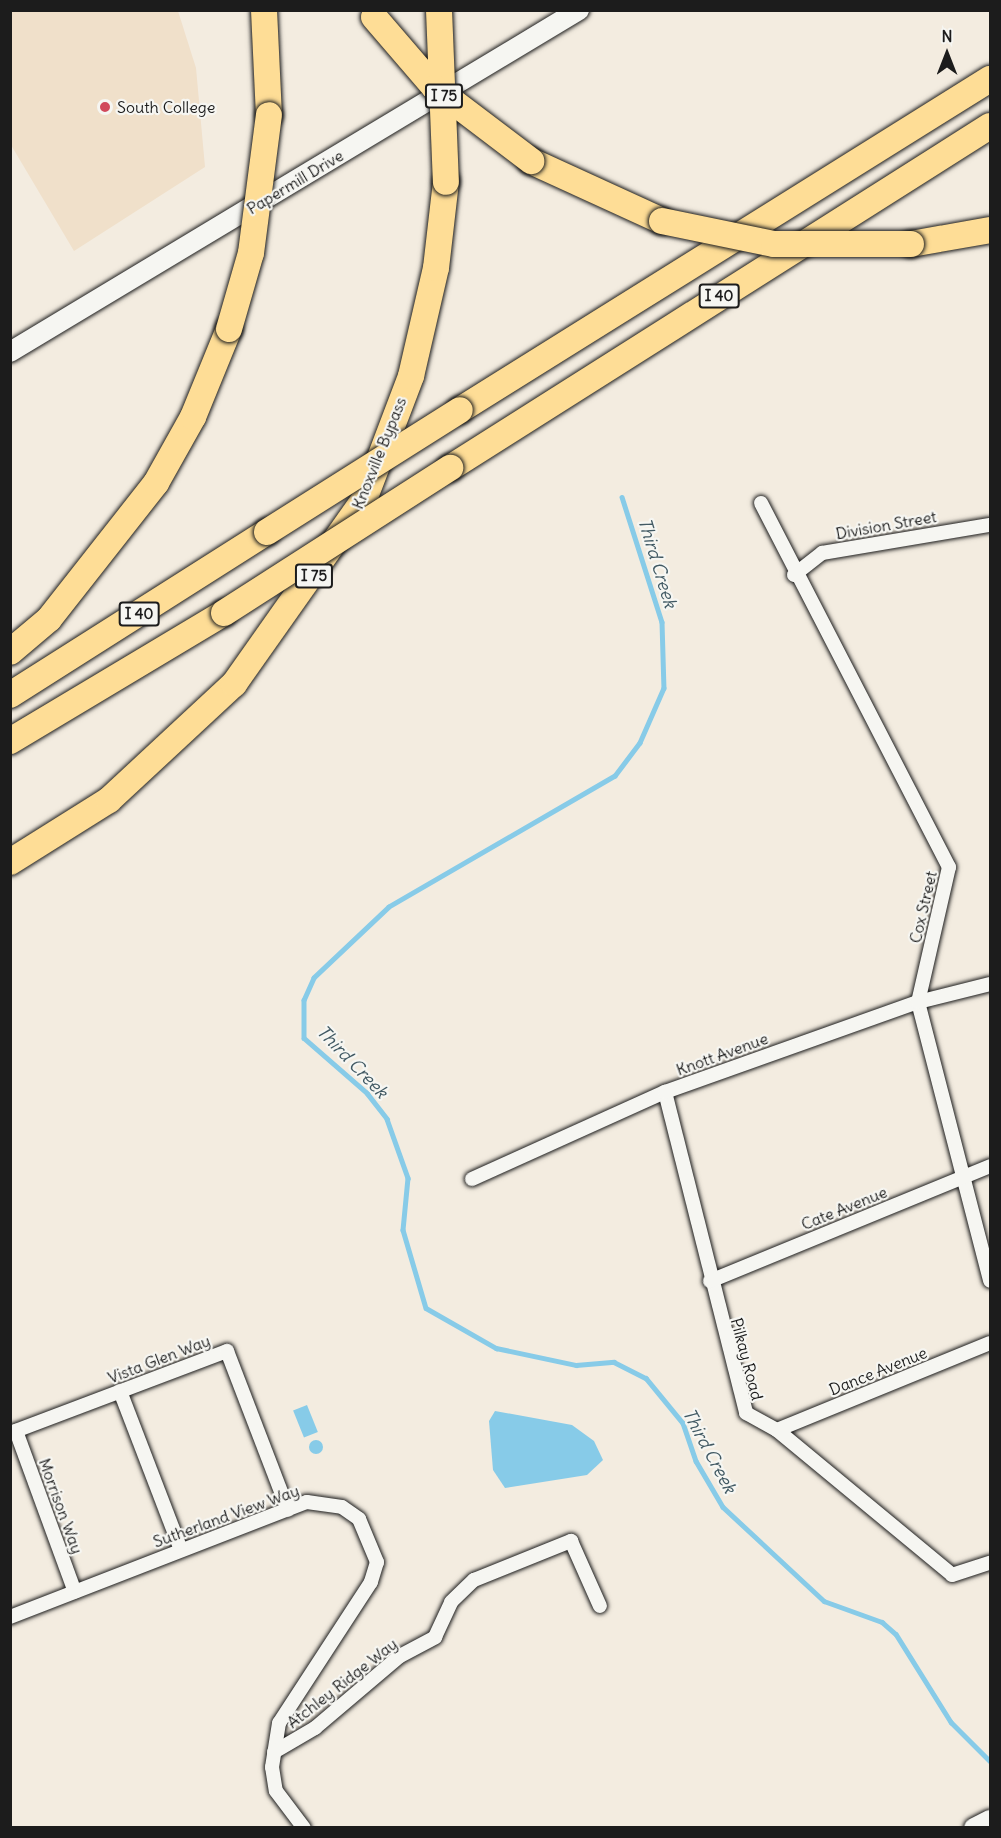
<!DOCTYPE html>
<html>
<head>
<meta charset="utf-8">
<style>
	body { margin:0 }
	#map { position:relative; width:1001px; height:1838px; overflow:hidden; background:#f3ece0; font-family:Delius,sans-serif }
	div>[style] { position:absolute }
	.built>* { inset:0; background:#f0e0ca }
	.water>* { inset:0; background:#87cbe8; transform-origin:0 0 }
	.round { border-radius:50% }
	.stream>* { height:4.5px; margin:-2.25px; padding:0 2.25px; transform-origin:2.25px; border-radius:2.25px; background:#87cbe8 }
	.roads { filter:drop-shadow(0 0 2px #1c1c1c) drop-shadow(0 0 2px #1c1c1c) }
	.street>* { height:14px; margin:-7px; padding:0 7px; transform-origin:7px; border-radius:7px; background:#f6f6f2 }
	.secondary>* { height:20px; margin:-10px; padding:0 10px; transform-origin:10px; border-radius:10px; background:#f6f6f2 }
	.highway>* { height:26px; margin:-13px; padding:0 13px; transform-origin:13px; border-radius:13px; background:#fedd96 }
	.bridges { filter:drop-shadow(0 0 2px #1c1c1c) drop-shadow(0 0 2px #1c1c1c) }
	.highway-bridge>* { height:26px; margin:-13px; padding:0 13px; transform-origin:13px; border-radius:13px; background:#fedd96 }
	.dots>* { width:16px; height:16px; translate:-50% -50%; box-sizing:border-box; border:3px solid #f6f6f2; border-radius:50% }
	span { translate:-50% -50%; white-space:nowrap; text-align:center; line-height:1.15; -webkit-text-stroke:4.5px #f6f6f2; paint-order:stroke }
	.shield-label span { padding:2px 4px; background:#f6f6f2; border:2px solid; border-radius:4px; -webkit-text-stroke-width:0 }
	.shield-label { font-size:15px; color:#1c1c1c; font-weight:700 }
	.poi-label { font-size:16px; color:#1c1c1c }
	.left { translate:0 -50%; text-align:left }
	.street-label { font-size:16px; color:#1c1c1c }
	.water-label { font-size:18px; color:#415963; font-style:italic }
	.frame { position:absolute; inset:0; border:12px solid #1c1c1c; pointer-events:none }
	.north { position:absolute; left:917px; top:24px; width:60px; height:60px; -webkit-text-stroke:4px #f6f6f2; paint-order:stroke; rotate:0deg; font-size:16px; font-weight:700; line-height:24px; text-align:center; color:#1c1c1c }
	.north::after { content:''; display:block; margin:auto; width:21px; height:27px; background:#1c1c1c; clip-path:polygon(50% 0,100% 100%,50% 72%,0 100%) }
</style>
</head>
<body>
<div id="map">
	<div class="built">
		<div style="clip-path:polygon(10px 11px,178px 11px,196px 68px,205px 167px,74px 251px,11px 145px)"></div>
	</div>
	<div class="water">
		<div style="left:307px;top:1405px;width:29px;height:15px;rotate:68deg"></div>
		<div style="clip-path:polygon(495px 1411px,572px 1425px,594px 1441px,603px 1460px,587px 1475px,505px 1488px,493px 1470px,489px 1421px)"></div>
		<div class="round" style="left:309px;top:1440px;width:14px;height:14px"></div>
	</div>
	<div class="stream">
		<div style="left:622px;top:497px;width:131px;rotate:72.3deg"></div>
		<div style="left:662px;top:622px;width:66px;rotate:88.3deg"></div>
		<div style="left:664px;top:688px;width:60px;rotate:113.6deg"></div>
		<div style="left:640px;top:743px;width:41px;rotate:127.1deg"></div>
		<div style="left:615px;top:776px;width:261px;rotate:149.9deg"></div>
		<div style="left:389px;top:907px;width:103px;rotate:136.6deg"></div>
		<div style="left:314px;top:978px;width:24px;rotate:114deg"></div>
		<div style="left:304px;top:1000px;width:38px;rotate:90deg"></div>
		<div style="left:304px;top:1038px;width:84px;rotate:41.1deg"></div>
		<div style="left:367px;top:1093px;width:33px;rotate:52deg"></div>
		<div style="left:387px;top:1119px;width:63px;rotate:70.4deg"></div>
		<div style="left:408px;top:1178px;width:52px;rotate:95.5deg"></div>
		<div style="left:403px;top:1230px;width:81px;rotate:73.6deg"></div>
		<div style="left:426px;top:1308px;width:81px;rotate:29.7deg"></div>
		<div style="left:496px;top:1348px;width:82px;rotate:12deg"></div>
		<div style="left:576px;top:1365px;width:38px;rotate:-5deg"></div>
		<div style="left:614px;top:1362px;width:36px;rotate:27deg"></div>
		<div style="left:646px;top:1378px;width:58px;rotate:50.6deg"></div>
		<div style="left:683px;top:1423px;width:40px;rotate:71.1deg"></div>
		<div style="left:696px;top:1461px;width:53px;rotate:59.6deg"></div>
		<div style="left:723px;top:1507px;width:138px;rotate:42.9deg"></div>
		<div style="left:824px;top:1601px;width:62px;rotate:19.9deg"></div>
		<div style="left:882px;top:1622px;width:18px;rotate:41deg"></div>
		<div style="left:896px;top:1634px;width:104px;rotate:58deg"></div>
		<div style="left:951px;top:1722px;width:55px;rotate:45deg"></div>
	</div>
	<div class="roads">
		<div class="street">
			<div style="left:761px;top:503px;width:410px;rotate:62.7deg"></div>
			<div style="left:949px;top:867px;width:139px;rotate:102.9deg"></div>
			<div style="left:918px;top:1002px;width:288px;rotate:75.5deg"></div>
			<div style="left:794px;top:575px;width:36px;rotate:-38deg"></div>
			<div style="left:822px;top:553px;width:170px;rotate:-9.5deg"></div>
			<div style="left:665px;top:1092px;width:331px;rotate:75.8deg"></div>
			<div style="left:746px;top:1413px;width:35px;rotate:29deg"></div>
			<div style="left:777px;top:1430px;width:227px;rotate:39.6deg"></div>
			<div style="left:952px;top:1575px;width:40px;rotate:-18deg"></div>
			<div style="left:472px;top:1179px;width:212px;rotate:-24.3deg"></div>
			<div style="left:665px;top:1092px;width:269px;rotate:-19.6deg"></div>
			<div style="left:918px;top:1002px;width:74px;rotate:-14deg"></div>
			<div style="left:710px;top:1281px;width:303px;rotate:-22.3deg"></div>
			<div style="left:120px;top:1391px;width:170px;rotate:69deg"></div>
			<div style="left:777px;top:1430px;width:230px;rotate:-22.2deg"></div>
			<div style="left:16px;top:1431px;width:171px;rotate:69.9deg"></div>
			<div style="left:10px;top:1433px;width:232px;rotate:-20.7deg"></div>
			<div style="left:227px;top:1351px;width:170px;rotate:69deg"></div>
			<div style="left:10px;top:1617px;width:318px;rotate:-21.2deg"></div>
			<div style="left:307px;top:1502px;width:35px;rotate:8deg"></div>
			<div style="left:342px;top:1507px;width:21px;rotate:35deg"></div>
			<div style="left:359px;top:1519px;width:47px;rotate:67.3deg"></div>
			<div style="left:377px;top:1562px;width:21px;rotate:107deg"></div>
			<div style="left:371px;top:1582px;width:168px;rotate:123.1deg"></div>
			<div style="left:279px;top:1723px;width:45px;rotate:99deg"></div>
			<div style="left:272px;top:1767px;width:24px;rotate:81deg"></div>
			<div style="left:276px;top:1791px;width:46px;rotate:52.9deg"></div>
			<div style="left:274px;top:1752px;width:48px;rotate:-30.3deg"></div>
			<div style="left:315px;top:1728px;width:111px;rotate:-40.3deg"></div>
			<div style="left:400px;top:1656px;width:40px;rotate:-28deg"></div>
			<div style="left:435px;top:1637px;width:38px;rotate:-65deg"></div>
			<div style="left:451px;top:1602px;width:32px;rotate:-44deg"></div>
			<div style="left:474px;top:1580px;width:105px;rotate:-21.9deg"></div>
			<div style="left:571px;top:1541px;width:71px;rotate:66deg"></div>
		</div>
		<div class="secondary">
			<div style="left:10px;top:352px;width:664px;rotate:-31.01deg"></div>
			<div style="left:974px;top:1828px;width:18px;rotate:-27deg"></div>
		</div>
		<div class="highway">
			<div style="left:264px;top:10px;width:105px;rotate:87.3deg"></div>
			<div style="left:531px;top:161px;width:144px;rotate:24.6deg"></div>
			<div style="left:911px;top:244px;width:80px;rotate:-10deg"></div>
			<div style="left:460px;top:410px;width:625px;rotate:-31.99deg"></div>
			<div style="left:450px;top:468px;width:639px;rotate:-32.35deg"></div>
			<div style="left:10px;top:652px;width:51px;rotate:-40.2deg"></div>
			<div style="left:49px;top:619px;width:173px;rotate:-51.8deg"></div>
			<div style="left:156px;top:483px;width:76px;rotate:-60.7deg"></div>
			<div style="left:193px;top:417px;width:95px;rotate:-67.8deg"></div>
			<div style="left:10px;top:695px;width:304px;rotate:-32.4deg"></div>
			<div style="left:10px;top:741px;width:249px;rotate:-30.9deg"></div>
			<div style="left:10px;top:862px;width:117px;rotate:-32.1deg"></div>
			<div style="left:109px;top:800px;width:171px;rotate:-42.9deg"></div>
			<div style="left:234px;top:684px;width:225px;rotate:-54.8deg"></div>
			<div style="left:364px;top:500px;width:133px;rotate:-69.2deg"></div>
			<div style="left:411px;top:376px;width:111px;rotate:-77deg"></div>
			<div style="left:436px;top:268px;width:87px;rotate:-83.4deg"></div>
		</div>
	</div>
	<div class="bridges">
		<div class="highway-bridge">
			<div style="left:439px;top:10px;width:172px;rotate:87.7deg"></div>
			<div style="left:374px;top:17px;width:94px;rotate:49.3deg"></div>
			<div style="left:435px;top:88px;width:121px;rotate:37.2deg"></div>
			<div style="left:662px;top:221px;width:114px;rotate:11.6deg"></div>
			<div style="left:774px;top:244px;width:137px"></div>
			<div style="left:229px;top:329px;width:79px;rotate:-73.9deg"></div>
			<div style="left:251px;top:253px;width:139px;rotate:-82.6deg"></div>
			<div style="left:267px;top:532px;width:228px;rotate:-32.3deg"></div>
			<div style="left:224px;top:613px;width:269px;rotate:-32.7deg"></div>
		</div>
	</div>
	<div class="dots">
		<div style="left:105px;top:107px;background:#d1495b"></div>
	</div>
	<div class="shield-label">
		<span style="left:444px;top:96px">I 75</span>
		<span style="left:719px;top:296px">I 40</span>
		<span style="left:314px;top:576px">I 75</span>
		<span style="left:139px;top:614px">I 40</span>
	</div>
	<div class="poi-label">
		<span class="left" style="left:117px;top:107px">South College</span>
	</div>
	<div class="street-label">
		<span style="left:295px;top:182px;rotate:-31deg">Papermill Drive</span>
		<span style="left:379px;top:453px;rotate:-68deg">Knoxville Bypass</span>
		<span style="left:886px;top:525px;rotate:-10deg">Division Street</span>
		<span style="left:923px;top:907px;rotate:-77deg">Cox Street</span>
		<span style="left:722px;top:1054px;rotate:-20deg">Knott Avenue</span>
		<span style="left:844px;top:1208px;rotate:-22deg">Cate Avenue</span>
		<span style="left:159px;top:1359px;rotate:-21deg">Vista Glen Way</span>
		<span style="left:747px;top:1359px;rotate:75deg">Pilkay Road</span>
		<span style="left:878px;top:1371px;rotate:-22deg">Dance Avenue</span>
		<span style="left:61px;top:1506px;rotate:70deg">Morrison Way</span>
		<span style="left:226px;top:1516px;rotate:-20deg">Sutherland View Way</span>
		<span style="left:342px;top:1683px;rotate:-38deg">Atchley Ridge Way</span>
	</div>
	<div class="water-label">
		<span style="left:657px;top:563px;rotate:73deg">Third Creek</span>
		<span style="left:352px;top:1062px;rotate:46deg">Third Creek</span>
		<span style="left:709px;top:1451px;rotate:62deg">Third Creek</span>
	</div>
	<div class="frame"></div>
	<div class="north">N</div>
</div>
</body>
</html>
